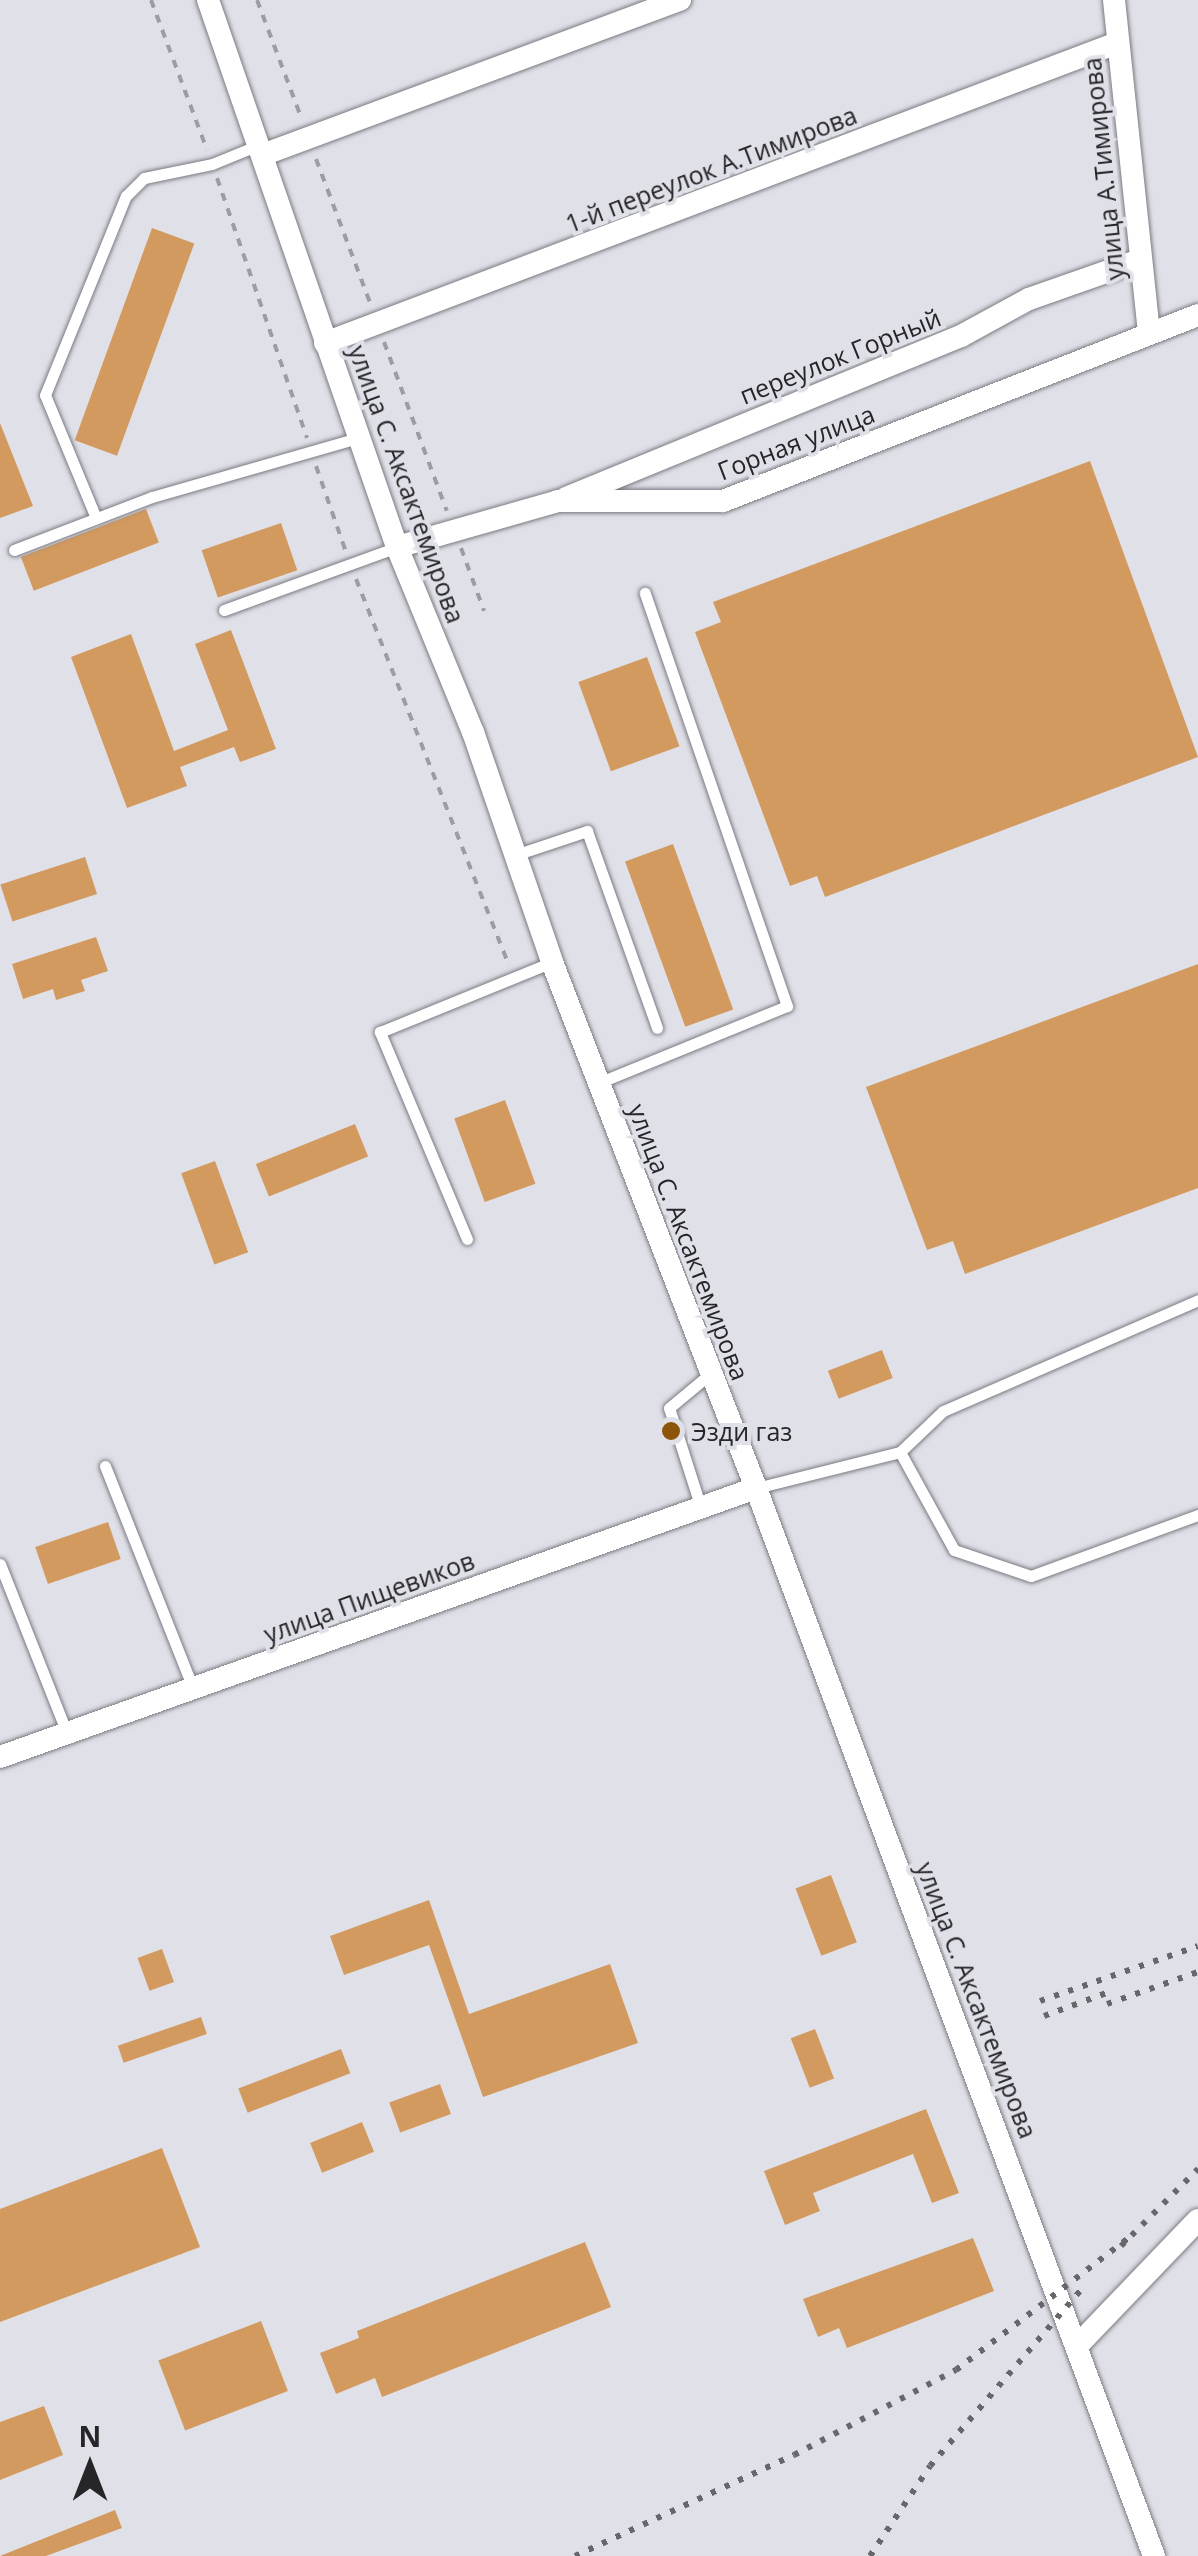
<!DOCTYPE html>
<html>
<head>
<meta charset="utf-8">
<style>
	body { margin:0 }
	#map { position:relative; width:1198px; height:2556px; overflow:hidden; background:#e0e0e8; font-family:"Open Sans",sans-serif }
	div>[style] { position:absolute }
	.building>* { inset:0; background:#d39a5f; transform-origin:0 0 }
	.path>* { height:4px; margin-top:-2px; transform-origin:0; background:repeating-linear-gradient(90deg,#9c9ca2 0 8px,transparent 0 16px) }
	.roads { filter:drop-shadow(0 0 2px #7a7b82) drop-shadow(0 0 2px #7a7b82) }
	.service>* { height:11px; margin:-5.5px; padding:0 5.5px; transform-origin:5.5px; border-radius:5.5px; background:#fff }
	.minor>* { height:22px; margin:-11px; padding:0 11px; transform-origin:11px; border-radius:11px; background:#fff }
	.rail>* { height:6px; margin-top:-3px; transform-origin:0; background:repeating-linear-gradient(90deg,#67676b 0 5px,transparent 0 15px) }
	.dots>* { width:28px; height:28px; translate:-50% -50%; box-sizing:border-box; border:5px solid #e0e0e8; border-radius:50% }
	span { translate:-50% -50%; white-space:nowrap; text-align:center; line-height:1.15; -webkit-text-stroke:8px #e0e0e8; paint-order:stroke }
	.street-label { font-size:25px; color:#262629 }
	.poi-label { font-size:25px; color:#262629 }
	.left { translate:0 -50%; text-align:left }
	.north { position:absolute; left:40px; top:2416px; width:100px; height:100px; -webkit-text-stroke:8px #e0e0e8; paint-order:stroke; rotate:0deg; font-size:28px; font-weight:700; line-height:40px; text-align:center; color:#262629 }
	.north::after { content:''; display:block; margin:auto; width:35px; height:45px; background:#262629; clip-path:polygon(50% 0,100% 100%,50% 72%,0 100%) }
</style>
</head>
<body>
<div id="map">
	<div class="building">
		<div style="left:152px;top:228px;width:45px;height:226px;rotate:20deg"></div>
		<div style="clip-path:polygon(0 423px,33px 506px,0 518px)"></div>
		<div style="clip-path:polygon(1090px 461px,1198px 757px,825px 897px,817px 876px,790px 886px,695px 632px,721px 622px,713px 602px)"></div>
		<div style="left:146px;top:509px;width:36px;height:134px;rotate:69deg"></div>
		<div style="left:281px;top:523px;width:50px;height:84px;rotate:71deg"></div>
		<div style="clip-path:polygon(231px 630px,276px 749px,240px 762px,234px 747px,180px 767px,187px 786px,127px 808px,71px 657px,131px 634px,174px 751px,228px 730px,195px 644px)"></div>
		<div style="left:647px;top:657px;width:95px;height:73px;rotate:70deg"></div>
		<div style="left:673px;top:844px;width:176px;height:51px;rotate:70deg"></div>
		<div style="left:85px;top:857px;width:39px;height:89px;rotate:72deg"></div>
		<div style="clip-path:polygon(96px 937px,108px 971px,81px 980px,85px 991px,56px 1000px,53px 989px,23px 999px,12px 964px)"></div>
		<div style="clip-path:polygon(1198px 964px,1198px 1188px,965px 1274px,953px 1241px,927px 1250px,866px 1087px)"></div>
		<div style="left:505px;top:1100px;width:89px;height:54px;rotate:70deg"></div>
		<div style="left:355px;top:1124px;width:35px;height:107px;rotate:68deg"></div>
		<div style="left:215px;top:1161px;width:97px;height:36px;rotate:70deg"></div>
		<div style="left:882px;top:1350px;width:30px;height:58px;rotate:69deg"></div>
		<div style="left:108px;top:1522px;width:39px;height:77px;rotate:71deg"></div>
		<div style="left:831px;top:1875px;width:72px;height:38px;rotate:69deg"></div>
		<div style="clip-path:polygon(429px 1900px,469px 2014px,610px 1964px,638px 2043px,483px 2097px,429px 1945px,344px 1975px,330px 1936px)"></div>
		<div style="left:162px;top:1949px;width:35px;height:26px;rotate:70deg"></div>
		<div style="left:201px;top:2017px;width:18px;height:88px;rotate:71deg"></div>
		<div style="left:815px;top:2029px;width:53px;height:26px;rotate:69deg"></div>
		<div style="left:341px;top:2049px;width:26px;height:110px;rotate:69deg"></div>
		<div style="left:440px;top:2084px;width:32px;height:54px;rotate:70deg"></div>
		<div style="clip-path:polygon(926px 2109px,959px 2193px,932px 2203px,913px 2154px,813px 2193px,820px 2211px,785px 2225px,764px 2171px)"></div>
		<div style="left:362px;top:2122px;width:32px;height:56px;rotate:68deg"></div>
		<div style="clip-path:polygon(162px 2148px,200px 2247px,0 2322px,0 2209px)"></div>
		<div style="clip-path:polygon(973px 2238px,994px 2291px,847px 2348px,839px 2328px,818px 2337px,803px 2299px)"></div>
		<div style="clip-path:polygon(585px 2242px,611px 2307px,382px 2397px,375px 2378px,336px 2394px,320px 2353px,359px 2338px,357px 2331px)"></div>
		<div style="left:261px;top:2321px;width:75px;height:110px;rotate:69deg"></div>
		<div style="clip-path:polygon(44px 2406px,63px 2455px,0 2480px,0 2422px)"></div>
		<div style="clip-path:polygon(115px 2510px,122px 2528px,46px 2556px,0 2556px)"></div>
	</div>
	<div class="path">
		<div style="left:151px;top:0;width:160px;rotate:69.5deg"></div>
		<div style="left:257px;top:0;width:125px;rotate:69.4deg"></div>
		<div style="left:316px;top:159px;width:156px;rotate:69.4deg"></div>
		<div style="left:217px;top:178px;width:275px;rotate:70.9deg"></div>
		<div style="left:384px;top:342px;width:180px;rotate:69.6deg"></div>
		<div style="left:316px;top:466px;width:91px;rotate:70.8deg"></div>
		<div style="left:461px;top:548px;width:67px;rotate:69.9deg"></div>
		<div style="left:356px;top:579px;width:416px;rotate:68.4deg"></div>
	</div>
	<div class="roads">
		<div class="service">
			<div style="left:96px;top:518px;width:133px;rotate:-112.5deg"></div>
			<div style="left:45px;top:395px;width:215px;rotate:-67.9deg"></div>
			<div style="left:126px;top:196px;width:25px;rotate:-45deg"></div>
			<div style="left:144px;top:178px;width:69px;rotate:-11.6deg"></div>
			<div style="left:212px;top:164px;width:53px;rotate:-22.2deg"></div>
			<div style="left:14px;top:550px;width:148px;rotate:-21deg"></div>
			<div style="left:152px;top:497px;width:214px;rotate:-16deg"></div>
			<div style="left:224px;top:610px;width:184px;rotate:-20deg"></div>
			<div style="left:515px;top:855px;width:76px;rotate:-18.4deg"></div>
			<div style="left:587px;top:831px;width:209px;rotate:70.4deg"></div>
			<div style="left:598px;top:1083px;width:204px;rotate:-22.2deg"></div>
			<div style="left:787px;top:1006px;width:437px;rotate:-109deg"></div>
			<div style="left:467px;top:1239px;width:225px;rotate:-112.8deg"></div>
			<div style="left:380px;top:1032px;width:186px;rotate:-22.1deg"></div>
			<div style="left:900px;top:1452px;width:112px;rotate:61.1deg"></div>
			<div style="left:954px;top:1550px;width:81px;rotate:18.7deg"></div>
			<div style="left:1031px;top:1576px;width:178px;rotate:-20.1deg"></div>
			<div style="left:105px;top:1466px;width:239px;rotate:68.4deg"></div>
			<div style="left:756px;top:1488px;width:148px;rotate:-14deg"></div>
			<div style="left:900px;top:1452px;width:59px;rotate:-43.6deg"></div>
			<div style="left:943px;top:1411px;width:278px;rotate:-23.5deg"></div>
			<div style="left:701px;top:1508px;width:105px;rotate:-107.7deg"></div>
			<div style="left:669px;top:1408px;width:55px;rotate:-39.8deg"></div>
			<div style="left:0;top:1564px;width:182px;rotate:68.4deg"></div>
		</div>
		<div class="minor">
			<div style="left:208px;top:0;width:579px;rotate:70.94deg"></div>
			<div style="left:397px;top:547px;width:200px;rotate:67.7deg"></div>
			<div style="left:473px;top:732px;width:243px;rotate:71deg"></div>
			<div style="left:552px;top:962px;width:564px;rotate:68.8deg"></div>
			<div style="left:756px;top:1488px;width:1140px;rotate:69.56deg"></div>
			<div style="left:1114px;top:0;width:334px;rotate:84deg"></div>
			<div style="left:265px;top:154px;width:443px;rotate:-20.4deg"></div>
			<div style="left:325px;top:343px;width:847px;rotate:-20.75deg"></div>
			<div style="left:566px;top:498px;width:427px;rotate:-22.3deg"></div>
			<div style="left:961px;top:336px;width:77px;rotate:-28.6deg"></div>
			<div style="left:1029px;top:299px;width:118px;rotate:-19.4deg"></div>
			<div style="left:397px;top:547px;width:167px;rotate:-15.9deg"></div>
			<div style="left:558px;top:501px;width:165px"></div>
			<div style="left:723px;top:501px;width:510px;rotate:-21.38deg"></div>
			<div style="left:0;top:1757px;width:802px;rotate:-19.59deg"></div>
			<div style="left:1078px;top:2345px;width:173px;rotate:-46.2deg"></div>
		</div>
	</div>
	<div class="rail">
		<div style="left:1040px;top:2001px;width:167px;rotate:-19.2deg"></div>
		<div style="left:1107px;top:2004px;width:96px;rotate:-19.4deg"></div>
		<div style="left:1044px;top:2016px;width:69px;rotate:-20.3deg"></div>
		<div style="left:1121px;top:2246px;width:109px;rotate:-45deg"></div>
		<div style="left:575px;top:2556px;width:241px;rotate:-24.8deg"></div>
		<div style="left:794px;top:2455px;width:183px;rotate:-27.7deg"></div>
		<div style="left:956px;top:2370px;width:219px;rotate:-37.4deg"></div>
		<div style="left:870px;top:2556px;width:108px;rotate:-56.3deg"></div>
		<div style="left:930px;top:2466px;width:232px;rotate:-49.4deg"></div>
	</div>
	<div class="dots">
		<div style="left:671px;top:1431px;background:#8c5509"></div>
	</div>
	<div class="street-label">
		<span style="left:711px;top:169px;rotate:-21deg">1-й переулок А.Тимирова</span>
		<span style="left:1103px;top:169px;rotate:-96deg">улица А.Тимирова</span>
		<span style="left:840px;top:356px;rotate:-22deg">переулок Горный</span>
		<span style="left:796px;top:442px;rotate:-21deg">Горная улица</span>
		<span style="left:407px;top:484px;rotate:70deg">улица С. Аксактемирова</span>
		<span style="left:689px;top:1242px;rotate:69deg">улица С. Аксактемирова</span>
		<span style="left:369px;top:1597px;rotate:-20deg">улица Пищевиков</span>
		<span style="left:977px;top:2000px;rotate:69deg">улица С. Аксактемирова</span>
	</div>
	<div class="poi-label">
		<span class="left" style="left:691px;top:1431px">Эзди газ</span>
	</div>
	<div class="north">N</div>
</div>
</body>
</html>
